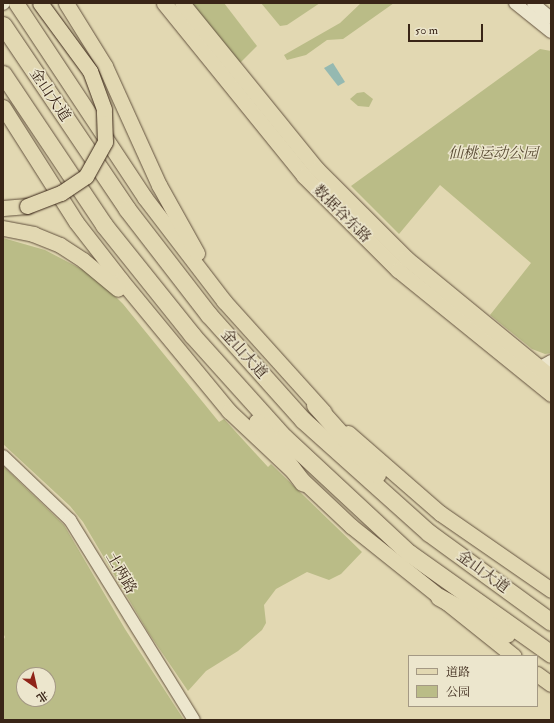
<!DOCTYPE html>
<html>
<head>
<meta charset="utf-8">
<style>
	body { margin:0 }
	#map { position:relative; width:554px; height:723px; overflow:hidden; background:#e2d8b2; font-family:"IM FELL Double Pica","Noto Serif SC",serif }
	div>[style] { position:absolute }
	.green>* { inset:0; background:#babc87 }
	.water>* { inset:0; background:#95b9b1 }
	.roads { filter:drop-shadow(0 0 1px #63523e) drop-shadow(0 0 1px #63523e) }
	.minor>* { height:12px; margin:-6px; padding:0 6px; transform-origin:6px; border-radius:6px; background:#ece6cd }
	.major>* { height:15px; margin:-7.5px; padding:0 7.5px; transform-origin:7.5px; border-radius:7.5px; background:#e2d8b2 }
	.highway>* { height:17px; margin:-8.5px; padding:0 8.5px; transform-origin:8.5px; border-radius:8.5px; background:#e2d8b2 }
	.bridges { filter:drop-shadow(0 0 1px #392517) drop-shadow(0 0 1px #392517) }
	.major-bridge>* { height:15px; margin:-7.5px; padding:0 7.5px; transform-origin:7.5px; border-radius:7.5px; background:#e2d8b2 }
	span { translate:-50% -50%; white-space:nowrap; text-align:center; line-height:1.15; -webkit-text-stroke:3px #ece6cd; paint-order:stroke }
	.street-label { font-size:15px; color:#392517 }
	.park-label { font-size:15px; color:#594b33; font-style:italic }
	.frame { position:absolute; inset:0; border:4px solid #392517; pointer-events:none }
	.legend { position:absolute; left:408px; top:655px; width:130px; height:52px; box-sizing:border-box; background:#ece6cd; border:1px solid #a49984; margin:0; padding:5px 7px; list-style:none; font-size:12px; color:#392517 }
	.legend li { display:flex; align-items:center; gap:8px; height:20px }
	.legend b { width:20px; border:1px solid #a49984 }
	.north { position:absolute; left:16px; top:667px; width:40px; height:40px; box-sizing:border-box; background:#ece6cd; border:1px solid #a49984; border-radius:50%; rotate:146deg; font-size:11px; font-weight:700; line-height:16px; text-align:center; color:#392517 }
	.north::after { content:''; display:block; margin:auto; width:14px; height:18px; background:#8f2418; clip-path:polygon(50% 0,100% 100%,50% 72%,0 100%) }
	.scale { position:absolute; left:408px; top:24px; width:75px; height:18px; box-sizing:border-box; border:2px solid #392517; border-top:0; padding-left:5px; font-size:12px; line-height:14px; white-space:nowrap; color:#392517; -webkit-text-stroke:3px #ece6cd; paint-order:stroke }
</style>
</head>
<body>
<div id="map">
	<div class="green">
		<div style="clip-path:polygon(186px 3px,224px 3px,257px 46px,237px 66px)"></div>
		<div style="clip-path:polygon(261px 3px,320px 3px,287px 25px,280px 26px)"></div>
		<div style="clip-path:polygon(361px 3px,394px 3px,343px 39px,327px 40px,306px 55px,287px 60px,284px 55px,340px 23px)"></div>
		<div style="clip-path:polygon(540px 49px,551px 51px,551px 353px,545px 354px,532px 349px,490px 315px,531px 263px,440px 185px,399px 234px,351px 186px)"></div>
		<div style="clip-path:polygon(364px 92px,373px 99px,369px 107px,358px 106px,350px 99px,357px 93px)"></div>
		<div style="clip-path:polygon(3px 238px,45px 250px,87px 272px,105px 286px,123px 304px,219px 422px,224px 419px,268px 467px,271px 464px,362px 552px,341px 574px,329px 580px,307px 572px,276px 589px,264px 605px,266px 623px,262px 630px,238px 651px,206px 671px,188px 691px,148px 632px,83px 522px,70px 506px,3px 444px)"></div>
		<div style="clip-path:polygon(evenodd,3px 466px,64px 525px,125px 629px,184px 720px,3px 720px,3px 641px,5px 637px,3px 633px,3px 466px,24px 675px,48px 675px,48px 699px,24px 699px,24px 675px)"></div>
	</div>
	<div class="water">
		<div style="clip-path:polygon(333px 63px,345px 82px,338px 86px,324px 68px)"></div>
	</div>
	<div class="roads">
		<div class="minor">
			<div style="left:515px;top:3px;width:46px;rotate:38.9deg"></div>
			<div style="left:533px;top:3px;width:23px;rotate:40deg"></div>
			<div style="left:3px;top:4px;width:1px;rotate:-45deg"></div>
			<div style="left:533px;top:371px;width:21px;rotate:-29deg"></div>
			<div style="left:3px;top:456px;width:93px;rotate:43.7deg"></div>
			<div style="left:70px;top:520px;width:235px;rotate:58.2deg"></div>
		</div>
		<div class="major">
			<div style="left:16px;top:3px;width:234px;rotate:56.5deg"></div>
			<div style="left:145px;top:198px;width:130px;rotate:52.5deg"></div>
			<div style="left:224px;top:301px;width:149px;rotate:48deg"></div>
			<div style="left:66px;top:3px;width:74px;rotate:58.2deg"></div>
			<div style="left:105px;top:66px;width:131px;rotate:65.6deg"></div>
			<div style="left:159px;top:185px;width:78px;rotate:60.8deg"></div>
			<div style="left:164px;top:3px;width:223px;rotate:51deg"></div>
			<div style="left:304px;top:176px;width:133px;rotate:45deg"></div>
			<div style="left:398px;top:270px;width:197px;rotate:39deg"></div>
			<div style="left:182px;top:3px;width:214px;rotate:50.9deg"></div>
			<div style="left:317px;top:169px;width:126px;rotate:45deg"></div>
			<div style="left:406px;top:258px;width:188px;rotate:39.4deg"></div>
			<div style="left:3px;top:107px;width:136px;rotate:57.6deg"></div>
			<div style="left:76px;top:222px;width:73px;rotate:52.2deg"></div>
			<div style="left:121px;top:280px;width:170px;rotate:50.5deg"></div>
			<div style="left:229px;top:411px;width:168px;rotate:43.3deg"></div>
			<div style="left:351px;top:526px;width:208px;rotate:38.6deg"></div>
			<div style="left:3px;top:208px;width:24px;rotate:-5deg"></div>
			<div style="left:3px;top:228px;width:31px;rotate:11deg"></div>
			<div style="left:33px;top:234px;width:29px;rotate:22deg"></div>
			<div style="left:60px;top:245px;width:27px;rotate:33deg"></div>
			<div style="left:83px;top:260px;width:45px;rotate:39.6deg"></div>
			<div style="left:348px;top:433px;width:122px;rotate:41deg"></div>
			<div style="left:440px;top:513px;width:135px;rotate:34.7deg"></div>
			<div style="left:537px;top:674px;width:17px;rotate:36deg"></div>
		</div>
		<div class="highway">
			<div style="left:3px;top:25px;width:222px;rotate:56deg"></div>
			<div style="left:127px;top:209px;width:134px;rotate:52.3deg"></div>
			<div style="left:209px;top:315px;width:141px;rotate:48.2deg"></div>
			<div style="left:303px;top:420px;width:169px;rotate:41.9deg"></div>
			<div style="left:429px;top:533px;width:151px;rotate:36.1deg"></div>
			<div style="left:3px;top:74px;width:182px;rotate:56.2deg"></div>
			<div style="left:104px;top:225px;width:141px;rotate:51.3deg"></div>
			<div style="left:192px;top:335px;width:137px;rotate:48deg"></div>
			<div style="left:284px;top:437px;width:171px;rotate:42.9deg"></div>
			<div style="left:409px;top:553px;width:174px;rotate:35.4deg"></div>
			<div style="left:315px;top:405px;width:93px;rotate:48.1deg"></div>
			<div style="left:257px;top:422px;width:76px;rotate:53deg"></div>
			<div style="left:439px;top:597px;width:77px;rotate:28.6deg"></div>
		</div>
	</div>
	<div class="bridges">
		<div class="major-bridge">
			<div style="left:27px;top:206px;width:36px;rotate:-21deg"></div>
			<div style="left:61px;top:193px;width:30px;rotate:-34deg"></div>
			<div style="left:86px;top:176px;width:39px;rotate:-61deg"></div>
			<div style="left:105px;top:142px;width:33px;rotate:-92deg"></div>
			<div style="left:104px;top:109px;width:40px;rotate:-110.2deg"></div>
			<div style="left:90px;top:71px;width:84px;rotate:-126.3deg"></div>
		</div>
	</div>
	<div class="street-label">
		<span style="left:50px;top:95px;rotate:56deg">金山大道</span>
		<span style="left:342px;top:214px;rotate:45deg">数据谷东路</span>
		<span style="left:244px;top:354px;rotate:48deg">金山大道</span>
		<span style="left:483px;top:572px;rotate:36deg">金山大道</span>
		<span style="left:121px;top:573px;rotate:60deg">土两路</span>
	</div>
	<div class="park-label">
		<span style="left:493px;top:154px">仙桃运动公园</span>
	</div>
	<div class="frame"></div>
	<ul class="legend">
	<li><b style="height:5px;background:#e2d8b2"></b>道路</li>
	<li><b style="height:11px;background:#babc87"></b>公园</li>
	</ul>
	<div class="north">北</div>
	<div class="scale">50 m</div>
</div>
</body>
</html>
